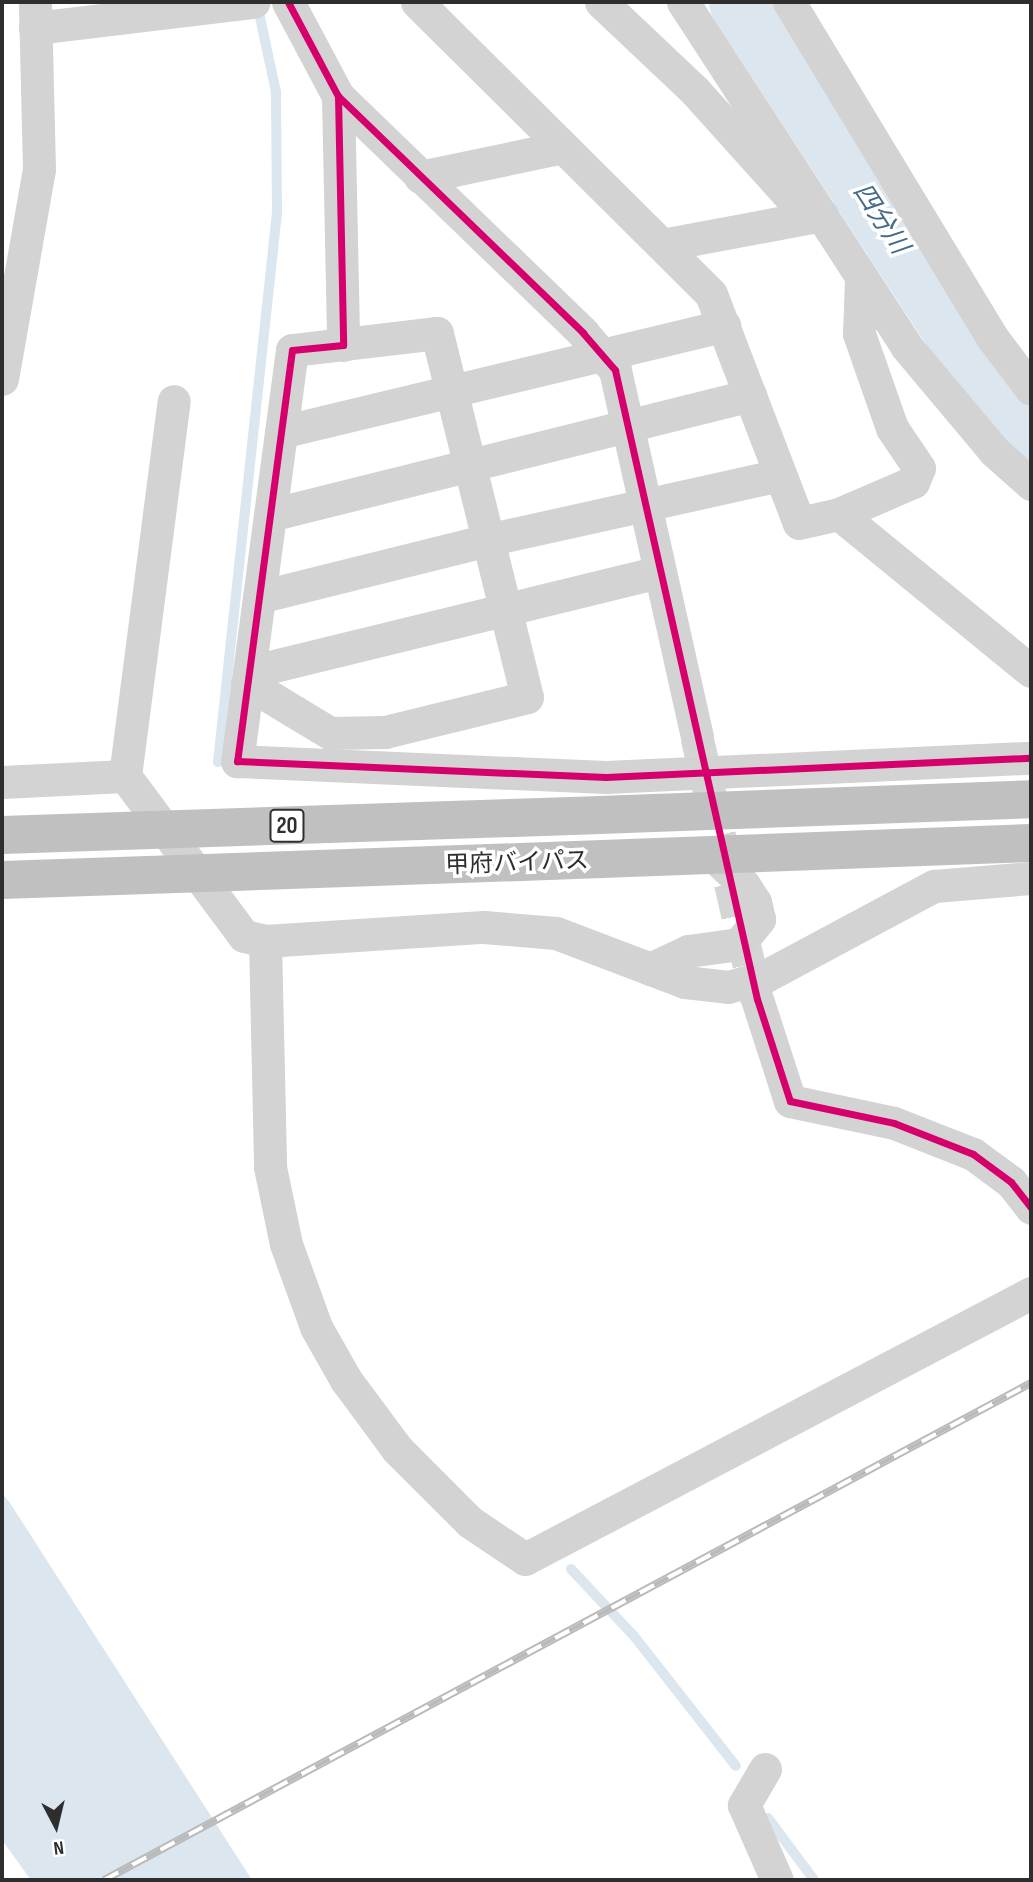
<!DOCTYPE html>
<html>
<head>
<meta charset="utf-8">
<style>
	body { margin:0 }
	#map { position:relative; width:1033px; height:1882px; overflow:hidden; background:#fff; font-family:"Sofia Sans Condensed","Noto Sans JP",sans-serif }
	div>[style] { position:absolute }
	.water>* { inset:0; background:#dbe6ef }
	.stream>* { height:10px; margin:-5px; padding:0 5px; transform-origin:5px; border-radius:5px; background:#dbe6ef }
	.river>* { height:61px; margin:-30.5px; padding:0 30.5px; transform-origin:30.5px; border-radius:30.5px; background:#dbe6ef }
	.minor-tunnel>* { height:33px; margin-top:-16.5px; transform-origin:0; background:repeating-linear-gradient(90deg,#d5d5d5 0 33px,transparent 0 50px) }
	.minor>* { height:33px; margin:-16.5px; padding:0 16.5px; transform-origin:16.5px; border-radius:16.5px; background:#d3d3d3 }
	.highway>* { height:38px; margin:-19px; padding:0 19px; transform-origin:19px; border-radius:19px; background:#c0c0c0 }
	.rail>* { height:8px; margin-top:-4px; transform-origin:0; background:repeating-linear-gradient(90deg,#fff 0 16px,#bababa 0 32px); box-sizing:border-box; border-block:2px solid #bababa }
	.highway-bridge>* { height:38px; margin:-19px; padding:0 19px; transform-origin:19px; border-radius:19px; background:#c0c0c0 }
	.cycleway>* { height:7px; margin:-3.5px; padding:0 3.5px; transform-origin:3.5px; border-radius:3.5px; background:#d6006c }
	span { translate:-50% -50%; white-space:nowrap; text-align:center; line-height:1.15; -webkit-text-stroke:7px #fff; paint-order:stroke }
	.shield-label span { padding:2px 5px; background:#fff; border:2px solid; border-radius:5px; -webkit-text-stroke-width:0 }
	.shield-label { font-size:23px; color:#2e2e2e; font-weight:700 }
	.street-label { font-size:24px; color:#2e2e2e }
	.water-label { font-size:26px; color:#446b88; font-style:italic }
	.frame { position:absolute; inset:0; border:4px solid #2e2e2e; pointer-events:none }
	.north { position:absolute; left:21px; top:1791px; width:70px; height:70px; -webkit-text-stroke:5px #fff; paint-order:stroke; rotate:173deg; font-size:19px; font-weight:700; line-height:28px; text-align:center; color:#2e2e2e }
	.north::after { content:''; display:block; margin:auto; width:24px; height:32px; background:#2e2e2e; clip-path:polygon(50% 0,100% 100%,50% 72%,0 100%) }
</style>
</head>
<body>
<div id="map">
	<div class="water">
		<div style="clip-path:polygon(2px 1493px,10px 1503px,252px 1880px,31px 1880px,2px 1840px)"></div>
	</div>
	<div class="stream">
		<div style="left:218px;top:762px;width:552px;rotate:-83.87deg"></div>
		<div style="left:277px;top:213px;width:121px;rotate:-90.5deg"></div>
		<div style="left:276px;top:92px;width:91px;rotate:-102.1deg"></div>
		<div style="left:571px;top:1569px;width:92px;rotate:46.8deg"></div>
		<div style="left:634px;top:1636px;width:165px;rotate:51.9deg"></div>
		<div style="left:768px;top:1818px;width:77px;rotate:53.4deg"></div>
	</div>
	<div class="river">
		<div style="left:739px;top:2px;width:460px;rotate:56.9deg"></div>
		<div style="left:990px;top:387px;width:59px;rotate:45.7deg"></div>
	</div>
	<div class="minor-tunnel">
		<div style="left:697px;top:737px;width:269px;rotate:77.1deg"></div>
	</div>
	<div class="minor">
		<div style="left:288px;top:2px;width:106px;rotate:62deg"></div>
		<div style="left:338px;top:96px;width:341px;rotate:44deg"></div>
		<div style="left:583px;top:333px;width:49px;rotate:49.1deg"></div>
		<div style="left:615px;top:370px;width:376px;rotate:77.4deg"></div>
		<div style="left:417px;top:2px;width:414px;rotate:44.8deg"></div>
		<div style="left:711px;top:294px;width:245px;rotate:69deg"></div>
		<div style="left:799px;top:523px;width:41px;rotate:-12.7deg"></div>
		<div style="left:839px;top:514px;width:248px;rotate:39.3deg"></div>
		<div style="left:601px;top:2px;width:129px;rotate:43.4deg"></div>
		<div style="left:695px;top:91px;width:151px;rotate:48deg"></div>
		<div style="left:683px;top:2px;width:410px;rotate:57deg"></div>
		<div style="left:906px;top:346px;width:137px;rotate:50deg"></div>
		<div style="left:994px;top:451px;width:50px;rotate:41.7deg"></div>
		<div style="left:789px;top:2px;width:390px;rotate:58.8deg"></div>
		<div style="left:991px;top:336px;width:66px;rotate:53deg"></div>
		<div style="left:35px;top:28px;width:220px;rotate:-6.8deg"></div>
		<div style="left:338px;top:96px;width:249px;rotate:88.8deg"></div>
		<div style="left:420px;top:177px;width:146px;rotate:-11.8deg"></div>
		<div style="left:662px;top:245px;width:163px;rotate:-10.6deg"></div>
		<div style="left:2px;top:379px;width:213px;rotate:-80deg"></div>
		<div style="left:39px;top:169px;width:167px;rotate:-91.4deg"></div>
		<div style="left:281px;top:432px;width:456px;rotate:-13.5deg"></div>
		<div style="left:839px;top:514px;width:81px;rotate:-23.4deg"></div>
		<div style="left:913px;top:482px;width:15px;rotate:-67deg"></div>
		<div style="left:919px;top:468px;width:48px;rotate:-124deg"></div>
		<div style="left:892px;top:428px;width:100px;rotate:-109.3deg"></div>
		<div style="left:859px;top:334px;width:54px;rotate:-87.9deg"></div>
		<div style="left:270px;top:515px;width:495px;rotate:-14deg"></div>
		<div style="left:259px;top:597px;width:235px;rotate:-14deg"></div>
		<div style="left:487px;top:540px;width:300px;rotate:-12.5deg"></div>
		<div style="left:249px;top:672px;width:422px;rotate:-13.7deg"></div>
		<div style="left:247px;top:683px;width:97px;rotate:31.1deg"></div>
		<div style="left:330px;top:733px;width:55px;rotate:-1deg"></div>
		<div style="left:385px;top:732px;width:146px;rotate:-13.8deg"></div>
		<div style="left:527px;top:697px;width:375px;rotate:-103.9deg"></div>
		<div style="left:437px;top:333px;width:146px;rotate:173.3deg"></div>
		<div style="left:292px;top:350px;width:415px;rotate:97.6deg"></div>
		<div style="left:237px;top:761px;width:369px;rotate:2.5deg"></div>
		<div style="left:606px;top:777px;width:425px;rotate:-2.6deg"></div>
		<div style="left:125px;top:776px;width:378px;rotate:-82.6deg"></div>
		<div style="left:2px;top:782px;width:123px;rotate:-2.8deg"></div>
		<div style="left:125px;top:776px;width:199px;rotate:53.4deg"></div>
		<div style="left:244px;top:936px;width:22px;rotate:13deg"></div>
		<div style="left:265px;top:941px;width:219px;rotate:-3.7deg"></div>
		<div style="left:484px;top:927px;width:72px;rotate:4.8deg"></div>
		<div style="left:556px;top:933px;width:138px;rotate:20.8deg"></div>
		<div style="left:685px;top:982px;width:43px;rotate:6.6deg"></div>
		<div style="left:728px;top:987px;width:37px;rotate:-16deg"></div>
		<div style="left:764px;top:977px;width:193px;rotate:-28.2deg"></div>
		<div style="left:934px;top:886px;width:97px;rotate:-4.7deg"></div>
		<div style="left:265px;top:941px;width:226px;rotate:88.7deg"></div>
		<div style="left:270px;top:1167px;width:79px;rotate:78.3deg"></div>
		<div style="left:286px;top:1244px;width:88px;rotate:70.1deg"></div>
		<div style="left:316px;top:1327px;width:61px;rotate:60.5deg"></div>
		<div style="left:346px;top:1380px;width:86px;rotate:53.5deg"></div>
		<div style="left:397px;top:1449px;width:103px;rotate:45deg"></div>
		<div style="left:470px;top:1522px;width:66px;rotate:33.9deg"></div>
		<div style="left:525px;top:1559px;width:572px;rotate:-27.73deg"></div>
		<div style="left:650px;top:969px;width:42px;rotate:-25.3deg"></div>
		<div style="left:688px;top:951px;width:51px;rotate:-7.8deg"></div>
		<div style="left:739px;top:944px;width:32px;rotate:-51deg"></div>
		<div style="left:759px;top:919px;width:17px;rotate:-103deg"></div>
		<div style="left:755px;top:902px;width:20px;rotate:-123deg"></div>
		<div style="left:744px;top:885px;width:42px;rotate:-136deg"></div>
		<div style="left:757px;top:999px;width:107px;rotate:72.1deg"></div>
		<div style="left:790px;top:1101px;width:106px;rotate:11.9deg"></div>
		<div style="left:894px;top:1123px;width:85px;rotate:21.4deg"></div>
		<div style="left:973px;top:1154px;width:47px;rotate:36.4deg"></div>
		<div style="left:1011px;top:1182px;width:33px;rotate:52deg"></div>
		<div style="left:765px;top:1769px;width:42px;rotate:120.3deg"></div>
		<div style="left:744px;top:1805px;width:82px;rotate:66.3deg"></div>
	</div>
	<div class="highway">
		<div style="left:572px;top:816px;width:459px;rotate:-2.1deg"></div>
		<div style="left:521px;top:862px;width:510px;rotate:-2.13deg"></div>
	</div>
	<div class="rail">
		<div style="left:104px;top:1880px;width:1052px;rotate:-28.2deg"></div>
	</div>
	<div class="highway-bridge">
		<div style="left:2px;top:835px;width:570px;rotate:-1.91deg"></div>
		<div style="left:2px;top:880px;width:519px;rotate:-1.99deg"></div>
	</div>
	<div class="cycleway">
		<div style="left:288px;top:2px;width:106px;rotate:62deg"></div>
		<div style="left:338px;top:96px;width:341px;rotate:44deg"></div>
		<div style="left:583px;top:333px;width:49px;rotate:49.1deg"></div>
		<div style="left:615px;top:370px;width:645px;rotate:77.28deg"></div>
		<div style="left:757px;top:999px;width:107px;rotate:72.1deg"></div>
		<div style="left:790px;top:1101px;width:106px;rotate:11.9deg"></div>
		<div style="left:894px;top:1123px;width:85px;rotate:21.4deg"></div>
		<div style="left:973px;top:1154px;width:47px;rotate:36.4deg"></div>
		<div style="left:1011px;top:1182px;width:33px;rotate:52deg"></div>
		<div style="left:338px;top:96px;width:249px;rotate:88.8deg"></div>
		<div style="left:343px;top:345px;width:51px;rotate:174.4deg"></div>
		<div style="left:292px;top:350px;width:415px;rotate:97.6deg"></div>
		<div style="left:237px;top:761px;width:369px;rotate:2.5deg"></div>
		<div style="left:606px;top:777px;width:425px;rotate:-2.6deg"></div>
	</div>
	<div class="shield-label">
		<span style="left:287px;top:826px">20</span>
	</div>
	<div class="street-label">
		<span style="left:517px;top:863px;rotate:-2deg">甲府バイパス</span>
	</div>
	<div class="water-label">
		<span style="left:880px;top:219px;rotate:57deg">四分川</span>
	</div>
	<div class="frame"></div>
	<div class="north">N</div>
</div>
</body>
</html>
